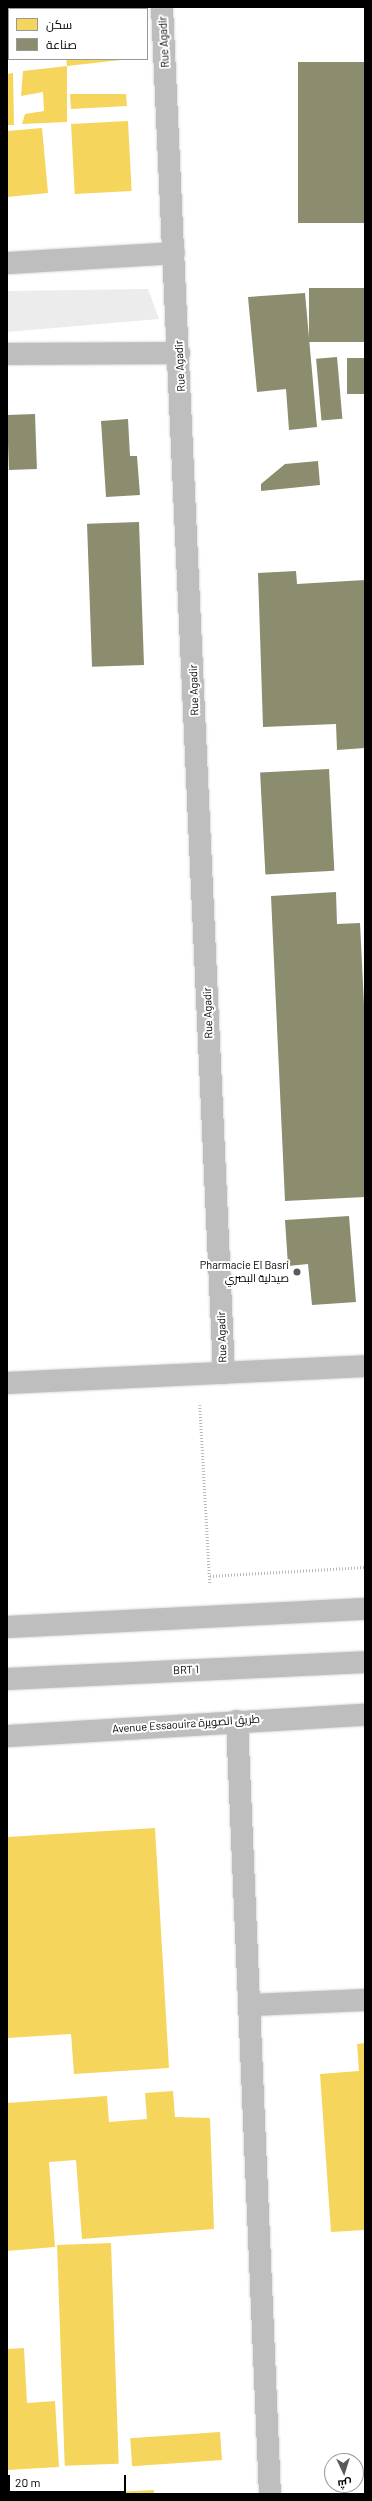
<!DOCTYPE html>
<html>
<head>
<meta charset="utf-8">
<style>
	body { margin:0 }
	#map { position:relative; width:372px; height:2501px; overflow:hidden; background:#fff; font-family:Barlow,Cairo,sans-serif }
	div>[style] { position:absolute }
	.green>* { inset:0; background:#ececec }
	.homes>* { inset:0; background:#f6d55c; transform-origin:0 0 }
	.industry>* { inset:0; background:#8c8c6e; transform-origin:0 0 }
	.path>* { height:2.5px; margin-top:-1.25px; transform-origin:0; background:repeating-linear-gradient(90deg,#b9b9b9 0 1px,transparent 0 3px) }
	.roads { filter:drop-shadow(0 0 1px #dbdbdb) drop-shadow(0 0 1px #dbdbdb) }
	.minor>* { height:22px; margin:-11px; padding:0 11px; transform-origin:11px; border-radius:11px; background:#bebebe }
	.major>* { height:22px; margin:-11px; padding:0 11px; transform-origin:11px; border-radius:11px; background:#bebebe }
	.dots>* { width:11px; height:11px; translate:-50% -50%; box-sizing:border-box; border:2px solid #fff; border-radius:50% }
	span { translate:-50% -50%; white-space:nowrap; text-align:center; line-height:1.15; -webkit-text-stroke:4px #fff; paint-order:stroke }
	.street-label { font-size:11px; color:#000 }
	.poi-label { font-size:11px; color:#000 }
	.right { translate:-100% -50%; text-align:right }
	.frame { position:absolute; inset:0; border:8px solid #000; pointer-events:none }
	.legend { position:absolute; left:8px; top:8px; width:140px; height:52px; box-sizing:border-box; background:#fff; border:1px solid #999; margin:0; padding:5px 7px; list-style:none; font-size:12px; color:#000 }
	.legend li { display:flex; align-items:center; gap:8px; height:20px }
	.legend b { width:20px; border:1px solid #999 }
	.north { position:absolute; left:324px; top:2453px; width:40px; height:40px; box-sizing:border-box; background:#fff; border:1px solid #999; border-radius:50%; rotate:176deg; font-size:11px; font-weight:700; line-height:16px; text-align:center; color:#000 }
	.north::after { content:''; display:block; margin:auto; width:14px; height:18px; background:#595959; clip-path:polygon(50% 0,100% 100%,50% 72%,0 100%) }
	.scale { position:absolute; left:8px; top:2475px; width:118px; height:18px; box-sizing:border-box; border:2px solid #000; border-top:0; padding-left:5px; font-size:12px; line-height:14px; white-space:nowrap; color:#000; -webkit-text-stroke:3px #fff; paint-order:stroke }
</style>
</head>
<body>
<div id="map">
	<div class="green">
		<div style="clip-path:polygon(148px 289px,159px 319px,7px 332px,7px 291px)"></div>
	</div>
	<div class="homes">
		<div style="left:44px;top:7px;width:32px;height:2px"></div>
		<div style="clip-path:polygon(7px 8px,9px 8px,7px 60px)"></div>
		<div style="clip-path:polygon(66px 59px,121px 59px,121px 60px,67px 66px)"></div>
		<div style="clip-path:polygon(67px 66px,67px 122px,22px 124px,25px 114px,44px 111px,43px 92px,21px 96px,23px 71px)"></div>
		<div style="clip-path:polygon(13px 73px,14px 125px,7px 125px,7px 74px)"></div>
		<div style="clip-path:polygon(70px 94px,126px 94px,127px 106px,71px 109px)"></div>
		<div style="left:128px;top:121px;width:70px;height:57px;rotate:87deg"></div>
		<div style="clip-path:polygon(42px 128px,48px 193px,7px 197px,7px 131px)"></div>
		<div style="clip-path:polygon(155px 1828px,169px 2068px,74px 2074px,71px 2034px,7px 2038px,7px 1837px)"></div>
		<div style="clip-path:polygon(365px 2043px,365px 2230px,331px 2232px,320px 2074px,359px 2071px,357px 2044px)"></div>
		<div style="clip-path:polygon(173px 2091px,175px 2117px,210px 2118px,214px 2229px,82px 2239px,76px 2160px,49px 2162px,55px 2247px,7px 2251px,7px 2103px,107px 2096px,109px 2122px,147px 2119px,145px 2093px)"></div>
		<div style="left:111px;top:2243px;width:221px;height:54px;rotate:88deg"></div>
		<div style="clip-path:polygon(24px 2348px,27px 2403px,55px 2401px,59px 2467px,7px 2470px,7px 2349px)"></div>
		<div style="left:220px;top:2432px;width:28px;height:90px;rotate:86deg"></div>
		<div style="clip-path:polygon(154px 2490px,154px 2494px,95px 2494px,95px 2493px)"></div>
	</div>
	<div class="industry">
		<div style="left:365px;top:62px;width:161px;height:67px;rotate:90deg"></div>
		<div style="left:365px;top:288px;width:54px;height:56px;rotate:90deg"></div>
		<div style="clip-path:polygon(305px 293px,317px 427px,289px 430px,286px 389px,257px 392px,248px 297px)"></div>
		<div style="left:337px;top:357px;width:62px;height:21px;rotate:85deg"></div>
		<div style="left:365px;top:358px;width:36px;height:18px;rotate:90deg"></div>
		<div style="left:35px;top:414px;width:55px;height:28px;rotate:88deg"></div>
		<div style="clip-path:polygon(128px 419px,130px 456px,137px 456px,140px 495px,106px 497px,101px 421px)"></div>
		<div style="clip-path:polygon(318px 461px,320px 485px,261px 491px,261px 484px,285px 464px)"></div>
		<div style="left:139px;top:522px;width:143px;height:52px;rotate:88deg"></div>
		<div style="clip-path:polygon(296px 571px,297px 584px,365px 580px,365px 748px,337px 750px,336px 724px,263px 727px,258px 573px)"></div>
		<div style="left:329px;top:769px;width:102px;height:69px;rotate:87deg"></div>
		<div style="clip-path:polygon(336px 892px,337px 924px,360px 923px,365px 1025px,365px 1197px,285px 1201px,271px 896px)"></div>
		<div style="clip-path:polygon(349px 1216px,356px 1302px,312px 1305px,308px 1264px,288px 1266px,285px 1220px)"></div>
	</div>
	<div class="path">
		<div style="left:200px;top:1405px;width:179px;rotate:86.8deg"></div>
		<div style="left:210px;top:1576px;width:155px;rotate:-3.3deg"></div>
	</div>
	<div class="roads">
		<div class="minor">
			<div style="left:162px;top:7px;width:1367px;rotate:87.4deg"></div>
			<div style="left:7px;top:263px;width:167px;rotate:-3.4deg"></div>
			<div style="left:7px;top:354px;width:172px;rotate:-0.3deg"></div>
			<div style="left:7px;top:1383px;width:358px;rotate:-2.7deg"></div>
			<div style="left:7px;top:1679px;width:358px;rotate:-2.7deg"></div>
			<div style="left:237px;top:1721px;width:774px;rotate:87.56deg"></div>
			<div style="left:251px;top:2005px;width:114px;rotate:-2.5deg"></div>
		</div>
		<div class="major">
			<div style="left:7px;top:1627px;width:358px;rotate:-2.9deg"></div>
			<div style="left:7px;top:1736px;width:359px;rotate:-3.4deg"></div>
		</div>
	</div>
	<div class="dots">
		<div style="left:297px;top:1272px;background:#595959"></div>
	</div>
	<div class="street-label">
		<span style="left:164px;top:42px;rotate:-93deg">Rue Agadir</span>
		<span style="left:180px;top:366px;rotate:-93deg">Rue Agadir</span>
		<span style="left:194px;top:690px;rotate:-92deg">Rue Agadir</span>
		<span style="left:208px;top:1013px;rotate:-92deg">Rue Agadir</span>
		<span style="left:222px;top:1337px;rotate:-92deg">Rue Agadir</span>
		<span style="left:186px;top:1670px;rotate:-3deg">BRT 1</span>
		<span style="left:186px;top:1724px;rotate:-4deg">Avenue Essaouira طريق الصويرة</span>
	</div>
	<div class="poi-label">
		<span class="right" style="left:289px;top:1272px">Pharmacie El Basri<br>صيدلية البصري</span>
	</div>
	<div class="frame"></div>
	<ul class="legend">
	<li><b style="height:11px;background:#f6d55c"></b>سكن</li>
	<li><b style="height:11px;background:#8c8c6e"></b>صناعة</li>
	</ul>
	<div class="north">ش</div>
	<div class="scale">20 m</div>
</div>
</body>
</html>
